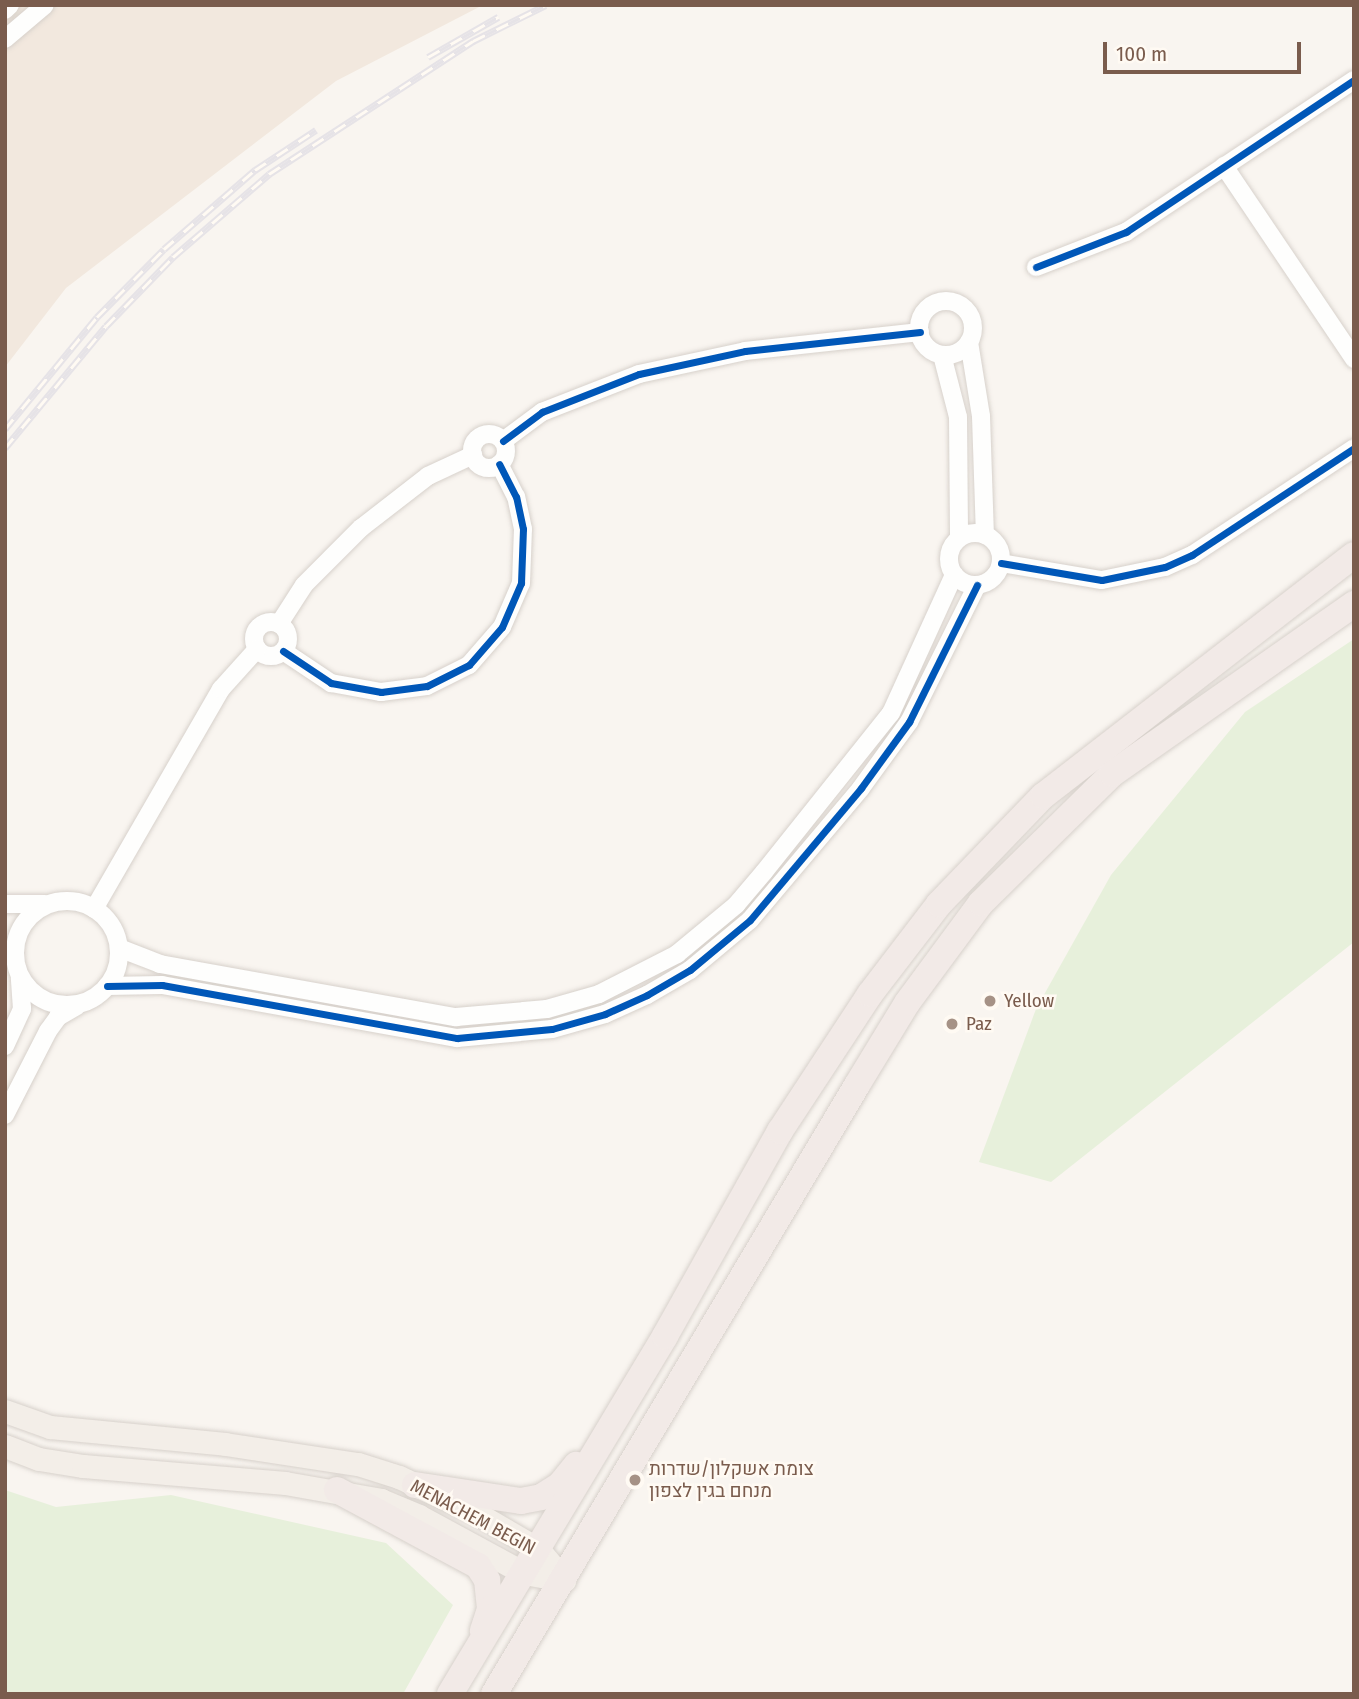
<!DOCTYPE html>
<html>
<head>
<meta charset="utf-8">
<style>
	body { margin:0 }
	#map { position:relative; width:1359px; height:1699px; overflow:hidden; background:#f9f5f0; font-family:"Fira Sans Condensed",Heebo,sans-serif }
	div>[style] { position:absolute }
	.residential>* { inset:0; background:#f2e8de }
	.green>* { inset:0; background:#e7f0db }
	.roads { filter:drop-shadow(0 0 2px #d7d1cb) drop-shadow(0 0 2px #d7d1cb) }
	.minor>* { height:18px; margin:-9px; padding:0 9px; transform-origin:9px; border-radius:9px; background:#fefefd }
	.minor>.ring { margin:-9px; padding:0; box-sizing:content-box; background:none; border:18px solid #fefefd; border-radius:50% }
	.major>* { height:23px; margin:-11.5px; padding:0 11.5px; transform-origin:11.5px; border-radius:11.5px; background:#f3eee8 }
	.highway>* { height:26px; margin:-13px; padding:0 13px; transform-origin:13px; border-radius:13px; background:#f2eae7 }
	.rail>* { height:7px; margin-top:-3.5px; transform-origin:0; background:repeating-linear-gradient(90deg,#fffaf3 0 13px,#e6e3e7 0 26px); box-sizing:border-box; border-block:2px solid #e6e3e7 }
	.cycleway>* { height:7px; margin:-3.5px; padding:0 3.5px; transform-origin:3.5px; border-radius:3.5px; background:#0057b8 }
	.dots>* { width:19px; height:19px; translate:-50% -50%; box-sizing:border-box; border:4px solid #fffaf3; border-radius:50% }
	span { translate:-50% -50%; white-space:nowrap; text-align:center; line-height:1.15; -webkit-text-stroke:5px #fffaf3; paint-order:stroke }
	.poi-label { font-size:19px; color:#7a5c4d }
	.left { translate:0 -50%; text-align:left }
	.street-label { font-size:19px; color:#7a5c4d }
	.frame { position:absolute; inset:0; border:7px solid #7a5c4d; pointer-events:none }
	.scale { position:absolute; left:1103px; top:42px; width:198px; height:32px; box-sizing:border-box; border:4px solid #7a5c4d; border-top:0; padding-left:9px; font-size:21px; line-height:24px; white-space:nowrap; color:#7a5c4d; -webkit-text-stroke:5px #fffaf3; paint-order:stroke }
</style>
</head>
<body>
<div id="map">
	<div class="residential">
		<div style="clip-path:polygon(5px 5px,483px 5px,336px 81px,66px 288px,5px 367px)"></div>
	</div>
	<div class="green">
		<div style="clip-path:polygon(1354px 639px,1354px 942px,1051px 1182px,979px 1162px,1036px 1009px,1111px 875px,1245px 712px)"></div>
		<div style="clip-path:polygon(5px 1490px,56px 1507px,171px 1495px,386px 1543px,453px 1605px,403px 1694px,5px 1694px)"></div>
	</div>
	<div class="roads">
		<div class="minor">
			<div style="left:5px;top:10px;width:7px;rotate:-45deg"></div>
			<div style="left:5px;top:39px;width:52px;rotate:-40.4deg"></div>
			<div style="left:1224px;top:166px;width:233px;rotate:56deg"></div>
			<div style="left:1036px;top:267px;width:97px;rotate:-21.3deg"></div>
			<div style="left:1126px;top:232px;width:274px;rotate:-33.7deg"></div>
			<div class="ring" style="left:919px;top:301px;width:36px;height:36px"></div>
			<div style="left:969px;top:342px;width:75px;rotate:80.8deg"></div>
			<div style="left:981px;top:416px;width:119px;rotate:88.1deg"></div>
			<div style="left:942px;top:355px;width:64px;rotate:75.5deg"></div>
			<div style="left:958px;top:417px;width:121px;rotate:89.5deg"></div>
			<div class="ring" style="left:472px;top:434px;width:16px;height:16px"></div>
			<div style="left:503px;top:441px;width:49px;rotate:-36.6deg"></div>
			<div style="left:542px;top:412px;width:104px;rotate:-21.4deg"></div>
			<div style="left:639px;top:374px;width:108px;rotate:-12.2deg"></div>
			<div style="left:745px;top:351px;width:176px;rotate:-6.2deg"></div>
			<div class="ring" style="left:949px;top:533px;width:34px;height:34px"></div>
			<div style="left:1001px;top:563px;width:102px;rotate:9.6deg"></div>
			<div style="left:1102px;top:580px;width:64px;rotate:-11.7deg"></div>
			<div style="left:1165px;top:567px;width:30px;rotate:-24deg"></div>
			<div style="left:1192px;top:555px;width:194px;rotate:-33.4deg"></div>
			<div class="ring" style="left:254px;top:622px;width:16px;height:16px"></div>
			<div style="left:279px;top:624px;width:46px;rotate:-57.3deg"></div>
			<div style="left:304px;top:585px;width:81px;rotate:-45deg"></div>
			<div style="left:361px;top:528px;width:85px;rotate:-37.8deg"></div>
			<div style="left:428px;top:476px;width:50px;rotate:-25deg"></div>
			<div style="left:283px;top:651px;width:58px;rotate:33.7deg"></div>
			<div style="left:331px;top:683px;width:51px;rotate:10.2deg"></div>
			<div style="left:381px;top:692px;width:46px;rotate:-7.4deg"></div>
			<div style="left:427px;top:686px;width:47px;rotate:-26.6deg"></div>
			<div style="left:469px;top:665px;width:50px;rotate:-49deg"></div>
			<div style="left:502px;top:627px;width:48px;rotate:-66.6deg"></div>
			<div style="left:521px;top:583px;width:54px;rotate:-87.9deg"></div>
			<div style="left:523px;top:529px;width:33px;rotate:-102deg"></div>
			<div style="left:516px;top:497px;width:37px;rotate:-117deg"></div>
			<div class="ring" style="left:15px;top:901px;width:86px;height:86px"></div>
			<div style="left:5px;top:904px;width:40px"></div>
			<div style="left:94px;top:909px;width:254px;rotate:-60deg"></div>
			<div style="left:221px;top:689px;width:54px;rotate:-48deg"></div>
			<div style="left:119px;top:948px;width:44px;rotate:21.3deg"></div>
			<div style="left:160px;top:964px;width:301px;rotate:10.2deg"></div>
			<div style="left:456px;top:1017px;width:91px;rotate:-5deg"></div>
			<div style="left:547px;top:1009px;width:54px;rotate:-16.1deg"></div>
			<div style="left:599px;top:994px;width:88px;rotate:-27.1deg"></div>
			<div style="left:677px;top:954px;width:77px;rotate:-39.7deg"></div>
			<div style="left:736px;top:905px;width:43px;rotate:-49.7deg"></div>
			<div style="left:764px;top:872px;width:203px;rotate:-51.4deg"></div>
			<div style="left:891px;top:713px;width:152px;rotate:-65.5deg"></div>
			<div style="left:107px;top:986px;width:55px;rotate:-1deg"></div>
			<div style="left:162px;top:985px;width:300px;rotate:10.2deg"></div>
			<div style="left:457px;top:1038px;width:95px;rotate:-5.4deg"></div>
			<div style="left:552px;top:1029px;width:55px;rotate:-15.8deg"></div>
			<div style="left:605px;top:1014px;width:46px;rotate:-24.3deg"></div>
			<div style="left:647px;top:995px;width:50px;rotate:-30.2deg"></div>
			<div style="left:690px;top:970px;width:78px;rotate:-39.8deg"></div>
			<div style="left:750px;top:920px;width:172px;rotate:-49.9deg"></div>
			<div style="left:861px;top:788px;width:82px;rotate:-54deg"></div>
			<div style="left:909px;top:722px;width:153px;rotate:-63.6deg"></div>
			<div style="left:5px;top:1046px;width:41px;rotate:-65.3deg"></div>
			<div style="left:22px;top:1009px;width:32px;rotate:-94deg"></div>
			<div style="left:5px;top:1115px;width:94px;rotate:-62.9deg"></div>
			<div style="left:48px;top:1031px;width:17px;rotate:-54deg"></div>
			<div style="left:58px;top:1017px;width:22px;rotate:-30deg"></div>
		</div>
		<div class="major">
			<div style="left:5px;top:1411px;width:48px;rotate:19.6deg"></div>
			<div style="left:50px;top:1427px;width:176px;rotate:5.5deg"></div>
			<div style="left:225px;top:1444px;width:134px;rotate:8.6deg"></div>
			<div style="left:358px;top:1464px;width:43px;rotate:17.6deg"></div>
			<div style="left:399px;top:1477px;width:85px;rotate:25.1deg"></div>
			<div style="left:476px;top:1513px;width:72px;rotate:30.1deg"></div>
			<div style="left:538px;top:1549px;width:40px;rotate:50deg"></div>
			<div style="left:5px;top:1446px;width:36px;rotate:21deg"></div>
			<div style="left:39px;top:1459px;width:45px;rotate:9deg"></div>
			<div style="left:83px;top:1466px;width:203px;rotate:4.8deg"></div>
			<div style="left:285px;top:1483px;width:97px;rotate:10deg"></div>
			<div style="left:381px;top:1500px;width:41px;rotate:22.8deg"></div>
			<div style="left:419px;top:1516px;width:119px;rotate:28.5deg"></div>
			<div style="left:524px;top:1573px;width:41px;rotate:9.9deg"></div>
		</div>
		<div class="highway">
			<div style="left:415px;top:1485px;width:107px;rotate:8.6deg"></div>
			<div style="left:521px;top:1501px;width:20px;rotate:-11deg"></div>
			<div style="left:541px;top:1497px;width:22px;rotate:-32deg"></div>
			<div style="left:560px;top:1485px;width:26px;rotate:-51deg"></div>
			<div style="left:337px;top:1490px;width:160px;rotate:28.3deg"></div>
			<div style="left:478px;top:1566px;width:17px;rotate:57deg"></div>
			<div style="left:487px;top:1580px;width:29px;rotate:84deg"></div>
			<div style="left:490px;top:1609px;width:23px;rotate:108deg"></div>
			<div style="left:450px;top:1694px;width:418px;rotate:-59deg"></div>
			<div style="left:665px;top:1336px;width:235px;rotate:-60.7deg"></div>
			<div style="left:780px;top:1131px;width:164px;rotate:-56.7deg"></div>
			<div style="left:870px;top:994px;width:113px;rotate:-52.5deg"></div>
			<div style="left:939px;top:904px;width:150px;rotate:-46.1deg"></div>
			<div style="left:1043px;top:796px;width:393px;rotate:-37.8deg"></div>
			<div style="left:494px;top:1694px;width:709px;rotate:-59.2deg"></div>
			<div style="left:857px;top:1085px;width:96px;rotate:-58.6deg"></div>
			<div style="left:907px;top:1003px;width:124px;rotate:-53.5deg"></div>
			<div style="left:981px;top:903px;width:184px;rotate:-44.6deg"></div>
			<div style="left:1112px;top:774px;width:296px;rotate:-35.1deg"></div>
		</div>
	</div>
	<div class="rail">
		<div style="left:428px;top:57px;width:81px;rotate:-29.7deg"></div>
		<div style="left:5px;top:429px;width:145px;rotate:-50.6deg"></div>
		<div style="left:97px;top:317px;width:95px;rotate:-45.4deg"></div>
		<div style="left:164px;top:249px;width:121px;rotate:-41deg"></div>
		<div style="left:255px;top:170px;width:73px;rotate:-33.3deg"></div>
		<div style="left:5px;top:448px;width:158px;rotate:-50.4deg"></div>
		<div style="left:106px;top:326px;width:96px;rotate:-45.8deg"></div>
		<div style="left:173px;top:257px;width:127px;rotate:-40.8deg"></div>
		<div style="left:269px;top:174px;width:244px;rotate:-33.1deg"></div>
		<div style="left:473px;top:41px;width:81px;rotate:-26.3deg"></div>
	</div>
	<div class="cycleway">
		<div style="left:1036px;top:267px;width:97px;rotate:-21.3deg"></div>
		<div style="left:1126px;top:232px;width:274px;rotate:-33.7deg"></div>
		<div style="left:503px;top:441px;width:49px;rotate:-36.6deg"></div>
		<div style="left:542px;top:412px;width:104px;rotate:-21.4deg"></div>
		<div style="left:639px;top:374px;width:108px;rotate:-12.2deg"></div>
		<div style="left:745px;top:351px;width:176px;rotate:-6.2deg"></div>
		<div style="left:1001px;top:563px;width:102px;rotate:9.6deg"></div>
		<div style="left:1102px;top:580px;width:64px;rotate:-11.7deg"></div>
		<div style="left:1165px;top:567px;width:30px;rotate:-24deg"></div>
		<div style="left:1192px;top:555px;width:194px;rotate:-33.4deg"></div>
		<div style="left:283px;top:651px;width:58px;rotate:33.7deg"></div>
		<div style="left:331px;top:683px;width:51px;rotate:10.2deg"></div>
		<div style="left:381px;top:692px;width:46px;rotate:-7.4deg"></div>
		<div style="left:427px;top:686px;width:47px;rotate:-26.6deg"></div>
		<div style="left:469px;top:665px;width:50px;rotate:-49deg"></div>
		<div style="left:502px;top:627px;width:48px;rotate:-66.6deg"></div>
		<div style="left:521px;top:583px;width:54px;rotate:-87.9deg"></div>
		<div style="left:523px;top:529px;width:33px;rotate:-102deg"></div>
		<div style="left:516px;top:497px;width:37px;rotate:-117deg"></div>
		<div style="left:107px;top:986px;width:55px;rotate:-1deg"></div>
		<div style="left:162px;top:985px;width:300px;rotate:10.2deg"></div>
		<div style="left:457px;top:1038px;width:95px;rotate:-5.4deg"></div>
		<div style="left:552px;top:1029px;width:55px;rotate:-15.8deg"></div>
		<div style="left:605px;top:1014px;width:46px;rotate:-24.3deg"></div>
		<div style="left:647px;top:995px;width:50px;rotate:-30.2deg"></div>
		<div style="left:690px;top:970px;width:78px;rotate:-39.8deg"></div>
		<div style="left:750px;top:920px;width:172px;rotate:-49.9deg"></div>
		<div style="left:861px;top:788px;width:82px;rotate:-54deg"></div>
		<div style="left:909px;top:722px;width:153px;rotate:-63.6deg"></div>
	</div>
	<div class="dots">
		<div style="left:990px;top:1001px;background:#a69286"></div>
		<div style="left:952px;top:1024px;background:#a69286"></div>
		<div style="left:635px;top:1480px;background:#a69286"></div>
	</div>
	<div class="poi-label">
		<span class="left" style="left:1004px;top:1001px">Yellow</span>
		<span class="left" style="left:966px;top:1024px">Paz</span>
		<span class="left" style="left:649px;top:1480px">צומת אשקלון/שדרות<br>מנחם בגין לצפון</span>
	</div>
	<div class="street-label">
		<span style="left:473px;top:1517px;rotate:28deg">MENACHEM BEGIN</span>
	</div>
	<div class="frame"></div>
	<div class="scale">100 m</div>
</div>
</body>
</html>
